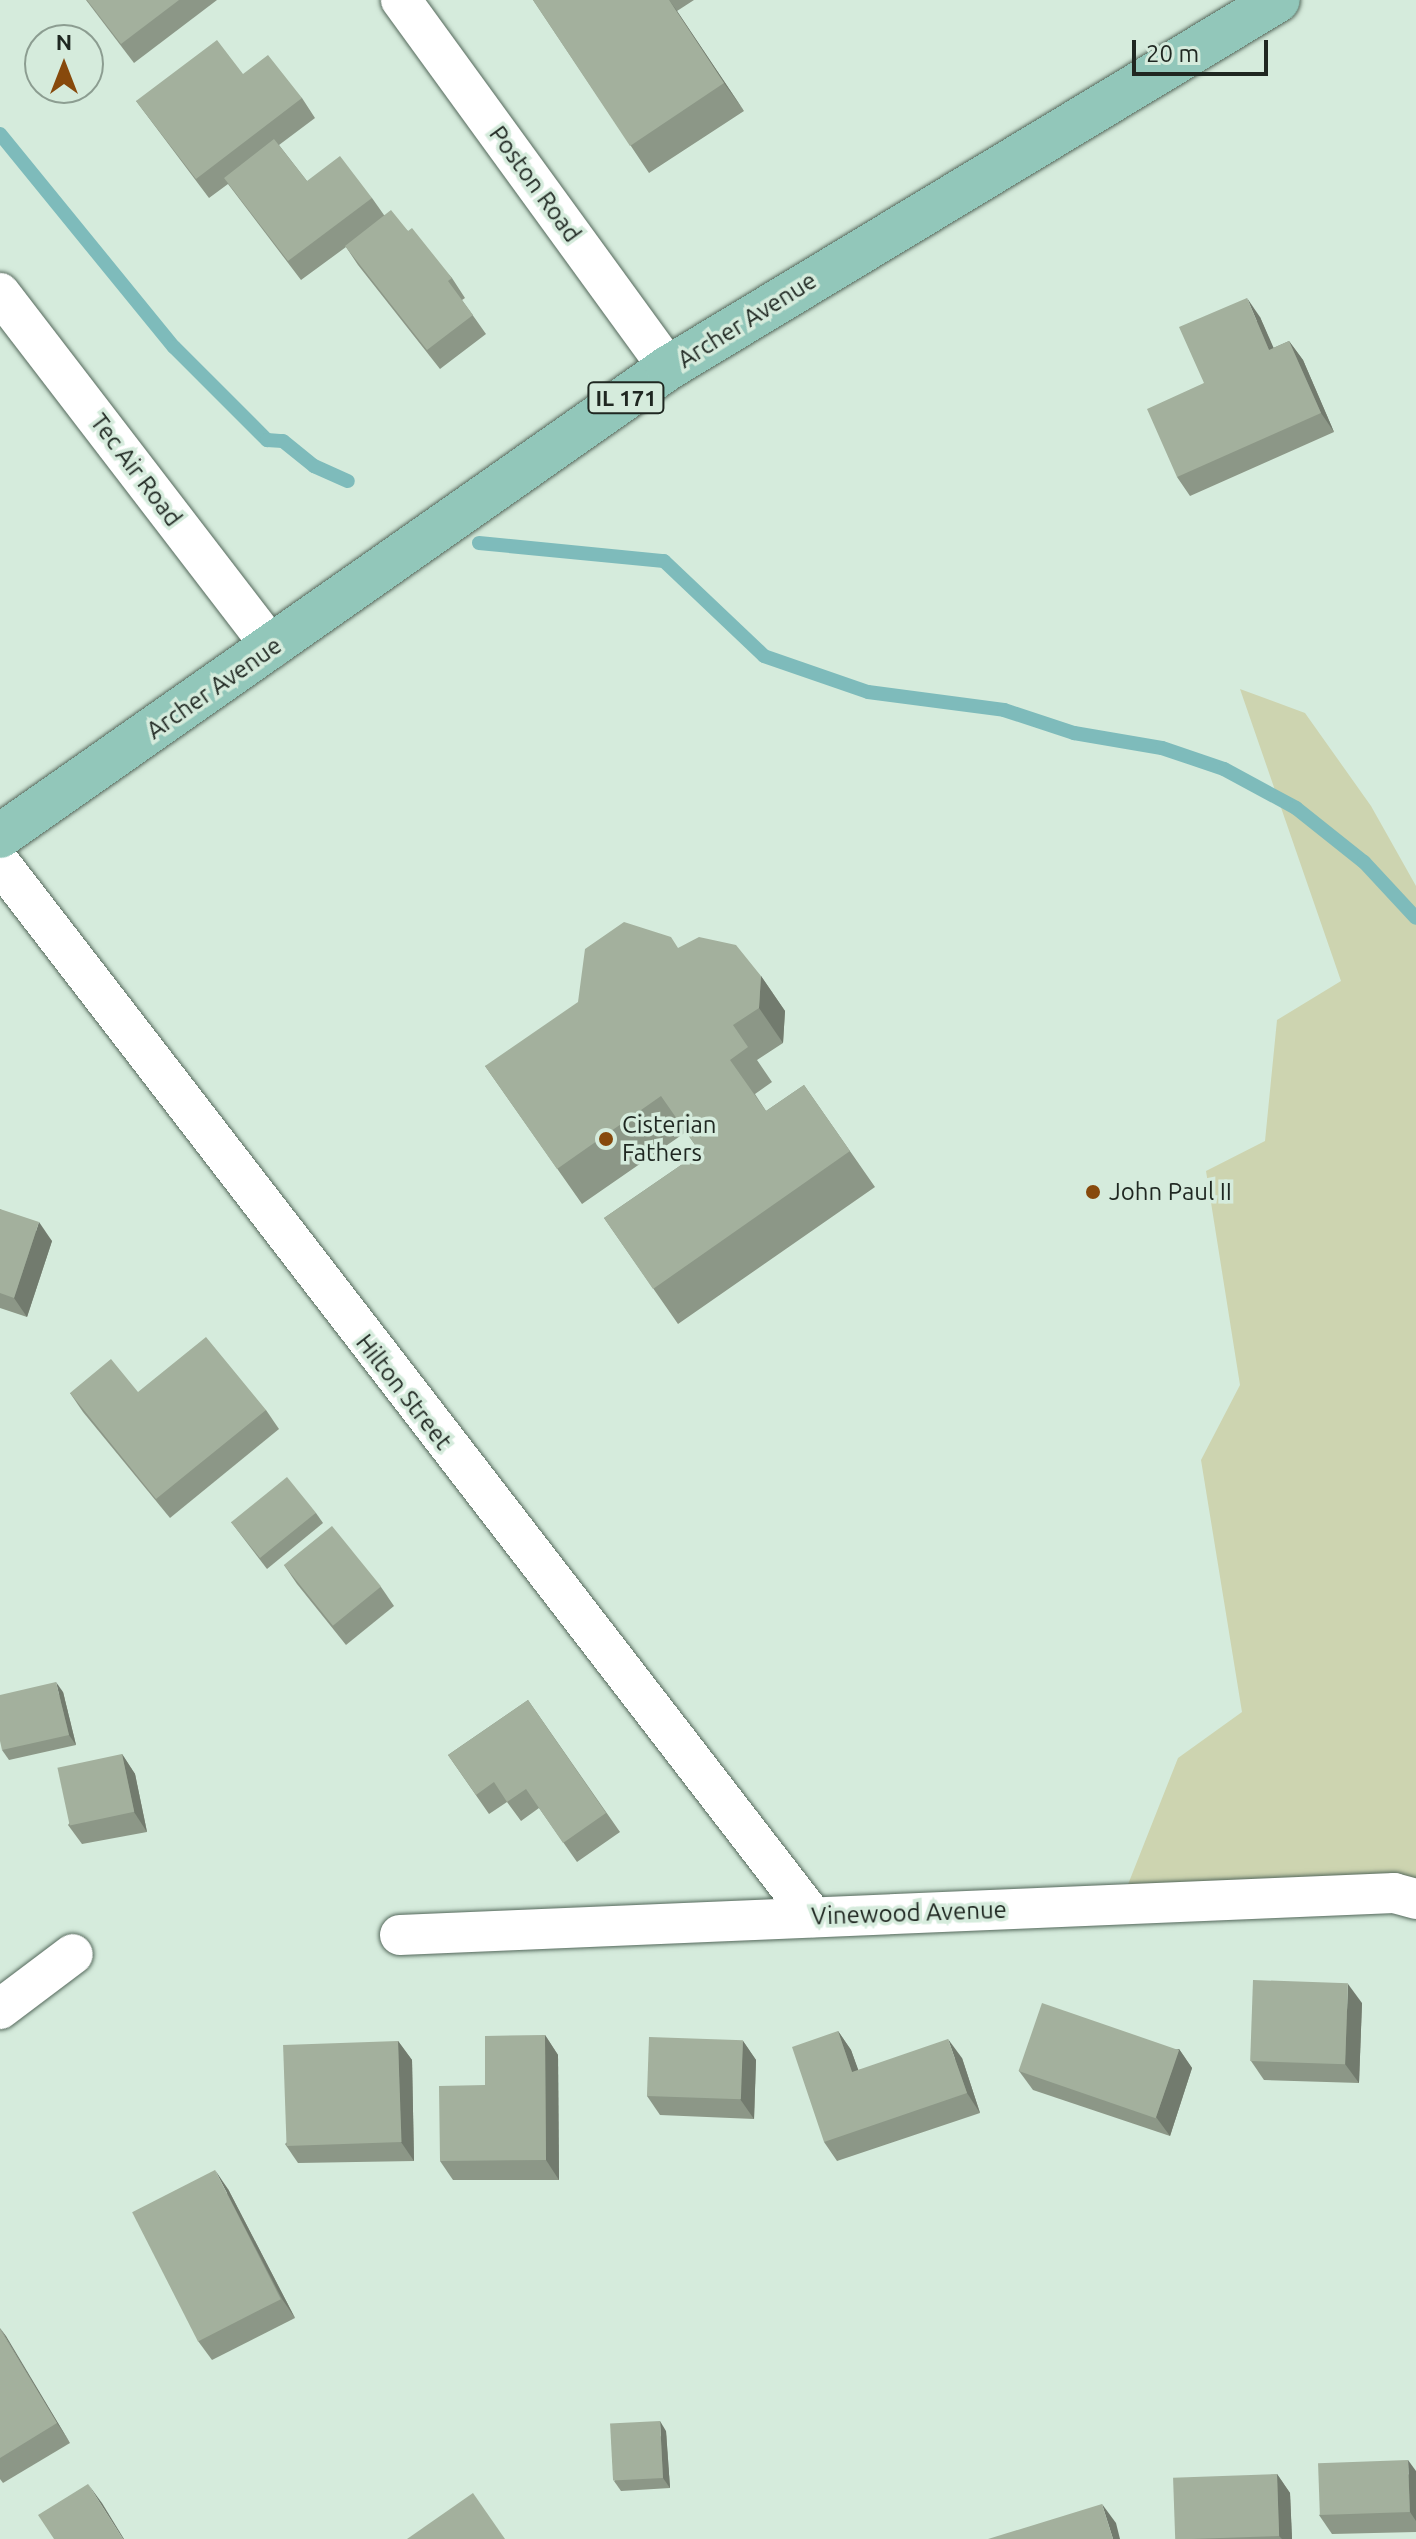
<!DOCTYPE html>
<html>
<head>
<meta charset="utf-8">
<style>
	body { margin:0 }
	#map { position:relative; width:1416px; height:2539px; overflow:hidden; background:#d5ebdc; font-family:Ubuntu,sans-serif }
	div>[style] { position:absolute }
	.green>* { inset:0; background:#cdd4b0 }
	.stream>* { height:14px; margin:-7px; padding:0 7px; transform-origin:7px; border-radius:7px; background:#7ebbbb }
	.roads { filter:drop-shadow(0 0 2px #54685b) drop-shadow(0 0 2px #54685b) }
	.street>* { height:40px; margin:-20px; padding:0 20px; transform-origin:20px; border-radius:20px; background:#fff }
	.primary>* { height:44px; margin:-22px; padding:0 22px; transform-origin:22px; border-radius:22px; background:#92c7ba }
	.wall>* { inset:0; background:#8c9787 }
	.shaded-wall>* { inset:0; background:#727b6e }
	.building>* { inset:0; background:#a3b09d; transform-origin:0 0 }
	.dots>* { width:22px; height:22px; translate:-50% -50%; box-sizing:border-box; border:4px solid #d5ebdc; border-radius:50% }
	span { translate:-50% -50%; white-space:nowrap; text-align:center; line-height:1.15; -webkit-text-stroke:7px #d5ebdc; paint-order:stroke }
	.shield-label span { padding:2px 6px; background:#d5ebdc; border:2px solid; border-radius:6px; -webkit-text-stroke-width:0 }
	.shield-label { font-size:22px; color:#1f2721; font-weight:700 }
	.street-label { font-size:24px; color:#1f2721 }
	.poi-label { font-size:24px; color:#1f2721 }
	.left { translate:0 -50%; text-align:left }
	.north { position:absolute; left:24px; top:24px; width:80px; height:80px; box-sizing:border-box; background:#d5ebdc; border:2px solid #8c9d91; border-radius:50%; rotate:0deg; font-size:22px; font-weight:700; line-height:32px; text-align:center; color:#1f2721 }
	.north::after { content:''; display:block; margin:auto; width:28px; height:36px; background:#87490c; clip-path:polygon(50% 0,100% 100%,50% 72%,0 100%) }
	.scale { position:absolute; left:1132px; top:40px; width:136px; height:36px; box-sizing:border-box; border:4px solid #1f2721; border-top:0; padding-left:10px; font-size:24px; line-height:28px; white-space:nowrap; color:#1f2721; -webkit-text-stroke:6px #d5ebdc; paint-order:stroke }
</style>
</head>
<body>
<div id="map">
	<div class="green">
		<div style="clip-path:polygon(1240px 689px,1305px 713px,1371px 806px,1416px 886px,1416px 1883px,1127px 1887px,1178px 1758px,1242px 1712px,1201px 1460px,1240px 1385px,1206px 1171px,1265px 1141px,1277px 1020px,1341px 981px)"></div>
	</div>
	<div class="stream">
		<div style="left:0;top:134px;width:275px;rotate:50.8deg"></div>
		<div style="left:174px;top:347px;width:132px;rotate:45deg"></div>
		<div style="left:267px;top:440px;width:16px;rotate:4deg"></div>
		<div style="left:283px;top:441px;width:40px;rotate:39deg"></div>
		<div style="left:314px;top:466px;width:37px;rotate:24deg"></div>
		<div style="left:479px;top:543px;width:186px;rotate:5.6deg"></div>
		<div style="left:664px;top:561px;width:138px;rotate:43.5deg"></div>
		<div style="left:764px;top:656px;width:110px;rotate:19.1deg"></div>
		<div style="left:868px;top:692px;width:137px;rotate:7.5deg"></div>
		<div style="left:1004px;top:710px;width:74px;rotate:18.2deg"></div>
		<div style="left:1074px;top:733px;width:89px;rotate:9.7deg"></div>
		<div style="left:1162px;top:748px;width:65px;rotate:18.7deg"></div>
		<div style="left:1224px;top:769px;width:82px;rotate:28.4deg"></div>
		<div style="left:1296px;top:808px;width:87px;rotate:38.5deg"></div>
		<div style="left:1364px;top:862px;width:76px;rotate:47.1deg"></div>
	</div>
	<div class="roads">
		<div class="street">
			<div style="left:401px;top:0;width:455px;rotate:54deg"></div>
			<div style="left:0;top:293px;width:447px;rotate:52.5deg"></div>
			<div style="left:0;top:863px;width:1331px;rotate:52.36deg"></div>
			<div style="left:400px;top:1935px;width:995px;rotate:-2.42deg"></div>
			<div style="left:1394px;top:1893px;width:23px;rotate:15deg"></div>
			<div style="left:0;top:2009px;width:91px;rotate:-37deg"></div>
		</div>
		<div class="primary">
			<div style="left:0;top:836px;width:816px;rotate:-35.02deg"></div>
			<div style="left:668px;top:368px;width:712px;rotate:-31.1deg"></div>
		</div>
	</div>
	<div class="wall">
		<div style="clip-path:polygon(86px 0,217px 0,134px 63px)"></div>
		<div style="clip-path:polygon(533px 0,694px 0,677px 11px,744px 111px,649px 173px)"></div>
		<div style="clip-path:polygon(243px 74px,302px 98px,315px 118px,279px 145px,307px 181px,372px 198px,384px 215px,408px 231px,452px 278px,465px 298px,462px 300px,486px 334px,440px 369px,358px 265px,346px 247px,301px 280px,228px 184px,209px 198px,136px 101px)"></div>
		<div style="clip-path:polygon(1260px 317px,1273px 348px,1289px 341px,1303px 360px,1334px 432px,1190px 496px,1177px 477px,1204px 383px)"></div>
		<div style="clip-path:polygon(761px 976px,785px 1011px,783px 1043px,757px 1060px,772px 1082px,755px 1094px,766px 1111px,804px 1085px,875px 1187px,678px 1324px,604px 1218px,700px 1152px,686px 1132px,582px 1204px,485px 1066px)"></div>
		<div style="clip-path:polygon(0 1209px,52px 1241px,27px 1317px,0 1308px)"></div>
		<div style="clip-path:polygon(138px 1392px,266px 1410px,279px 1429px,170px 1518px,83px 1412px,70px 1393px)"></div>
		<div style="clip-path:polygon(316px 1513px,323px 1523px,267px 1569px,231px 1522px)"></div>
		<div style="clip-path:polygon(284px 1565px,381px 1587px,394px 1606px,346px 1645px,297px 1584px)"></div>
		<div style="clip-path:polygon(63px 1692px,76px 1745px,9px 1760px,2px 1750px)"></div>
		<div style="clip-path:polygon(528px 1700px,620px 1832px,577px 1862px,539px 1808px,521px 1821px,507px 1802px,489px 1814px,448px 1755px)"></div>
		<div style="clip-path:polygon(122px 1754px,135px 1774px,147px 1832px,82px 1844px,68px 1825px)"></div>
		<div style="clip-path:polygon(1362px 2003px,1359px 2083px,1264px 2080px,1251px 2061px)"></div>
		<div style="clip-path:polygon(838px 2031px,851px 2050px,858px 2070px,962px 2058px,980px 2113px,837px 2161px,824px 2142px)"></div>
		<div style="clip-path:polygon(545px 2035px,558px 2055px,559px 2180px,453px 2180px,440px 2161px,485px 2085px)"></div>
		<div style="clip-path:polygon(398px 2041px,412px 2060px,414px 2161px,298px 2163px,285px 2144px)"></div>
		<div style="clip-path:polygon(743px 2041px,756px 2060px,754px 2119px,660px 2115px,647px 2096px)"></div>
		<div style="clip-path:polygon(1179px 2049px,1192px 2068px,1170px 2136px,1033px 2090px,1019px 2071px)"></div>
		<div style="clip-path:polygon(228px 2189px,295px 2318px,212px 2360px,198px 2341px)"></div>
		<div style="clip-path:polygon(0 2328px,70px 2443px,3px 2483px,0 2479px)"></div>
		<div style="clip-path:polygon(666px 2431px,670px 2488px,621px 2491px,614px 2481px)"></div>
		<div style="clip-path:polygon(1416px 2471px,1416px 2532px,1332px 2534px,1319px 2515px)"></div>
		<div style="clip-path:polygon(1277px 2474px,1290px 2493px,1292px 2539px,1176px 2539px)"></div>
	</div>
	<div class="shaded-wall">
		<div style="clip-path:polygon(669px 0,677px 11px,744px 111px,724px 83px)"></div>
		<div style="clip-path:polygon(1247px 298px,1260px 317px,1283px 369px,1269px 350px)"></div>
		<div style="clip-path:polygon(1289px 341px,1303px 360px,1334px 432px,1321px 413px)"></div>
		<div style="clip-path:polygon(761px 976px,785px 1011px,783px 1043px,759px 1008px)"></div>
		<div style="clip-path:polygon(39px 1222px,52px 1241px,27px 1317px,14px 1298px)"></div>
		<div style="clip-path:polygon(56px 1682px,63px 1692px,76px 1745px,69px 1735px)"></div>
		<div style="clip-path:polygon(122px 1754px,135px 1774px,147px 1832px,134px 1812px)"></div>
		<div style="clip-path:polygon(1348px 1984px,1362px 2003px,1359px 2083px,1345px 2064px)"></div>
		<div style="clip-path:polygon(838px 2031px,851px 2050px,866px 2091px,852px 2072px)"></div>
		<div style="clip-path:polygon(545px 2035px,558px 2055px,559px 2180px,546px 2160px)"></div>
		<div style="clip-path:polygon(948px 2039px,962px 2058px,980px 2113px,967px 2093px)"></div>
		<div style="clip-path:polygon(398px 2041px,412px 2060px,414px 2161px,401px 2142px)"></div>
		<div style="clip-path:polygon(743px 2041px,756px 2060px,754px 2119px,740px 2099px)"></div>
		<div style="clip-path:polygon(1179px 2049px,1192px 2068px,1170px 2136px,1156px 2117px)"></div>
		<div style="clip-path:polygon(215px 2170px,228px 2189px,295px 2318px,282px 2299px)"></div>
		<div style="clip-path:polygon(0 2328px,6px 2336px,70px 2443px,57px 2423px)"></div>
		<div style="clip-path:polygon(660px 2421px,666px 2431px,670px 2488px,663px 2478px)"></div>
		<div style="clip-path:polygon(1408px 2460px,1416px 2471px,1416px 2521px,1410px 2512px)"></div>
		<div style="clip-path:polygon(1277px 2474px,1290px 2493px,1292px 2539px,1282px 2539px,1279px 2536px)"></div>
		<div style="clip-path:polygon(88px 2484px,102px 2503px,124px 2539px,123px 2539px)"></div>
		<div style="clip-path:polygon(1102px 2504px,1116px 2523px,1120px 2539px,1113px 2539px)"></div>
	</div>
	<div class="building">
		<div style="clip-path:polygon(87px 0,179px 0,121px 44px)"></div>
		<div style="clip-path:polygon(533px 0,669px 0,724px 83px,630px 146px)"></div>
		<div style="clip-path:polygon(217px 40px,243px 74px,268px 55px,302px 98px,196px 179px,136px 101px)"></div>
		<div style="clip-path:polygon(274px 139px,307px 181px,340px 156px,372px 198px,288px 261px,224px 178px)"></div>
		<div style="clip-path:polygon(391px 210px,408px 231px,412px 228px,452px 278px,448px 281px,473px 315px,427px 350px,345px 246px)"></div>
		<div style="clip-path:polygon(1247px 298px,1269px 350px,1289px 341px,1321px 413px,1177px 477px,1147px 409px,1204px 383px,1179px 327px)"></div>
		<div style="clip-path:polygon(624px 922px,671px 937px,678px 948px,699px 937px,736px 945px,761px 976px,759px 1008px,733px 1025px,748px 1047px,730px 1060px,766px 1111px,804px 1085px,850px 1151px,653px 1289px,604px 1218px,700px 1152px,661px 1096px,557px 1169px,485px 1066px,578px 1002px,585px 949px)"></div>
		<div style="clip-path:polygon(0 1209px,39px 1222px,14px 1298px,0 1293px)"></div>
		<div style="clip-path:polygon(206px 1337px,266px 1410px,156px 1499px,70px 1393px,111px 1359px,138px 1392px)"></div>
		<div style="left:287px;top:1477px;width:46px;height:72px;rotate:51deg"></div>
		<div style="left:332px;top:1526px;width:78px;height:62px;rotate:51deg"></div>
		<div style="clip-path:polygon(56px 1682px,69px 1735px,2px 1750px,0 1741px,0 1695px)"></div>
		<div style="clip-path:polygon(528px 1700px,606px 1813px,563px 1843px,526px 1789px,507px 1802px,494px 1782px,476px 1795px,448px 1755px)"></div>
		<div style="left:122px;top:1754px;width:59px;height:66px;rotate:78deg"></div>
		<div style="left:1253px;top:1980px;width:95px;height:81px;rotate:2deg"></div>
		<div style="left:1042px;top:2003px;width:145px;height:72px;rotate:19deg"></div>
		<div style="clip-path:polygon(838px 2031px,852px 2072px,948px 2039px,967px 2093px,824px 2142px,792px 2047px)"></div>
		<div style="clip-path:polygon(545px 2035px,546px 2160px,440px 2161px,439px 2086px,485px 2085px,485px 2036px)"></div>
		<div style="left:649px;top:2037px;width:94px;height:59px;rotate:2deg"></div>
		<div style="left:398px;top:2041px;width:101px;height:115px;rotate:88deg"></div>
		<div style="left:215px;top:2170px;width:145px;height:93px;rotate:63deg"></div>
		<div style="clip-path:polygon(0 2329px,57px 2423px,0 2458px)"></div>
		<div style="left:660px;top:2421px;width:57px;height:50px;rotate:87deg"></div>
		<div style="left:1408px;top:2460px;width:52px;height:90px;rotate:88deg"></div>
		<div style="left:1277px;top:2474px;width:62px;height:104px;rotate:88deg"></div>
		<div style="clip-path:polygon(88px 2484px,123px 2539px,54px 2539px,38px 2515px)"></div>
		<div style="clip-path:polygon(473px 2493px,505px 2539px,407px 2539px)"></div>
		<div style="clip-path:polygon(1102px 2504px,1113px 2539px,988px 2539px)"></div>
	</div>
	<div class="dots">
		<div style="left:606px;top:1139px;background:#87490c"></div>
		<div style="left:1093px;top:1192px;background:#87490c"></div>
	</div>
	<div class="shield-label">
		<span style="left:626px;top:398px">IL 171</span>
	</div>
	<div class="street-label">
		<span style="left:535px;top:184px;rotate:54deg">Poston Road</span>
		<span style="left:747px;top:320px;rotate:-32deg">Archer Avenue</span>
		<span style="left:136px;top:470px;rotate:53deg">Tec Air Road</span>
		<span style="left:214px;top:688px;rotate:-35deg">Archer Avenue</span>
		<span style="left:404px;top:1392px;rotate:52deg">Hilton Street</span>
		<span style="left:909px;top:1913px;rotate:-2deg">Vinewood Avenue</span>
	</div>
	<div class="poi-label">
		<span class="left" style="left:622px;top:1139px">Cisterian<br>Fathers</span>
		<span class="left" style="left:1109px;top:1192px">John Paul II</span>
	</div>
	<div class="north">N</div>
	<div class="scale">20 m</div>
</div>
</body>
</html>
